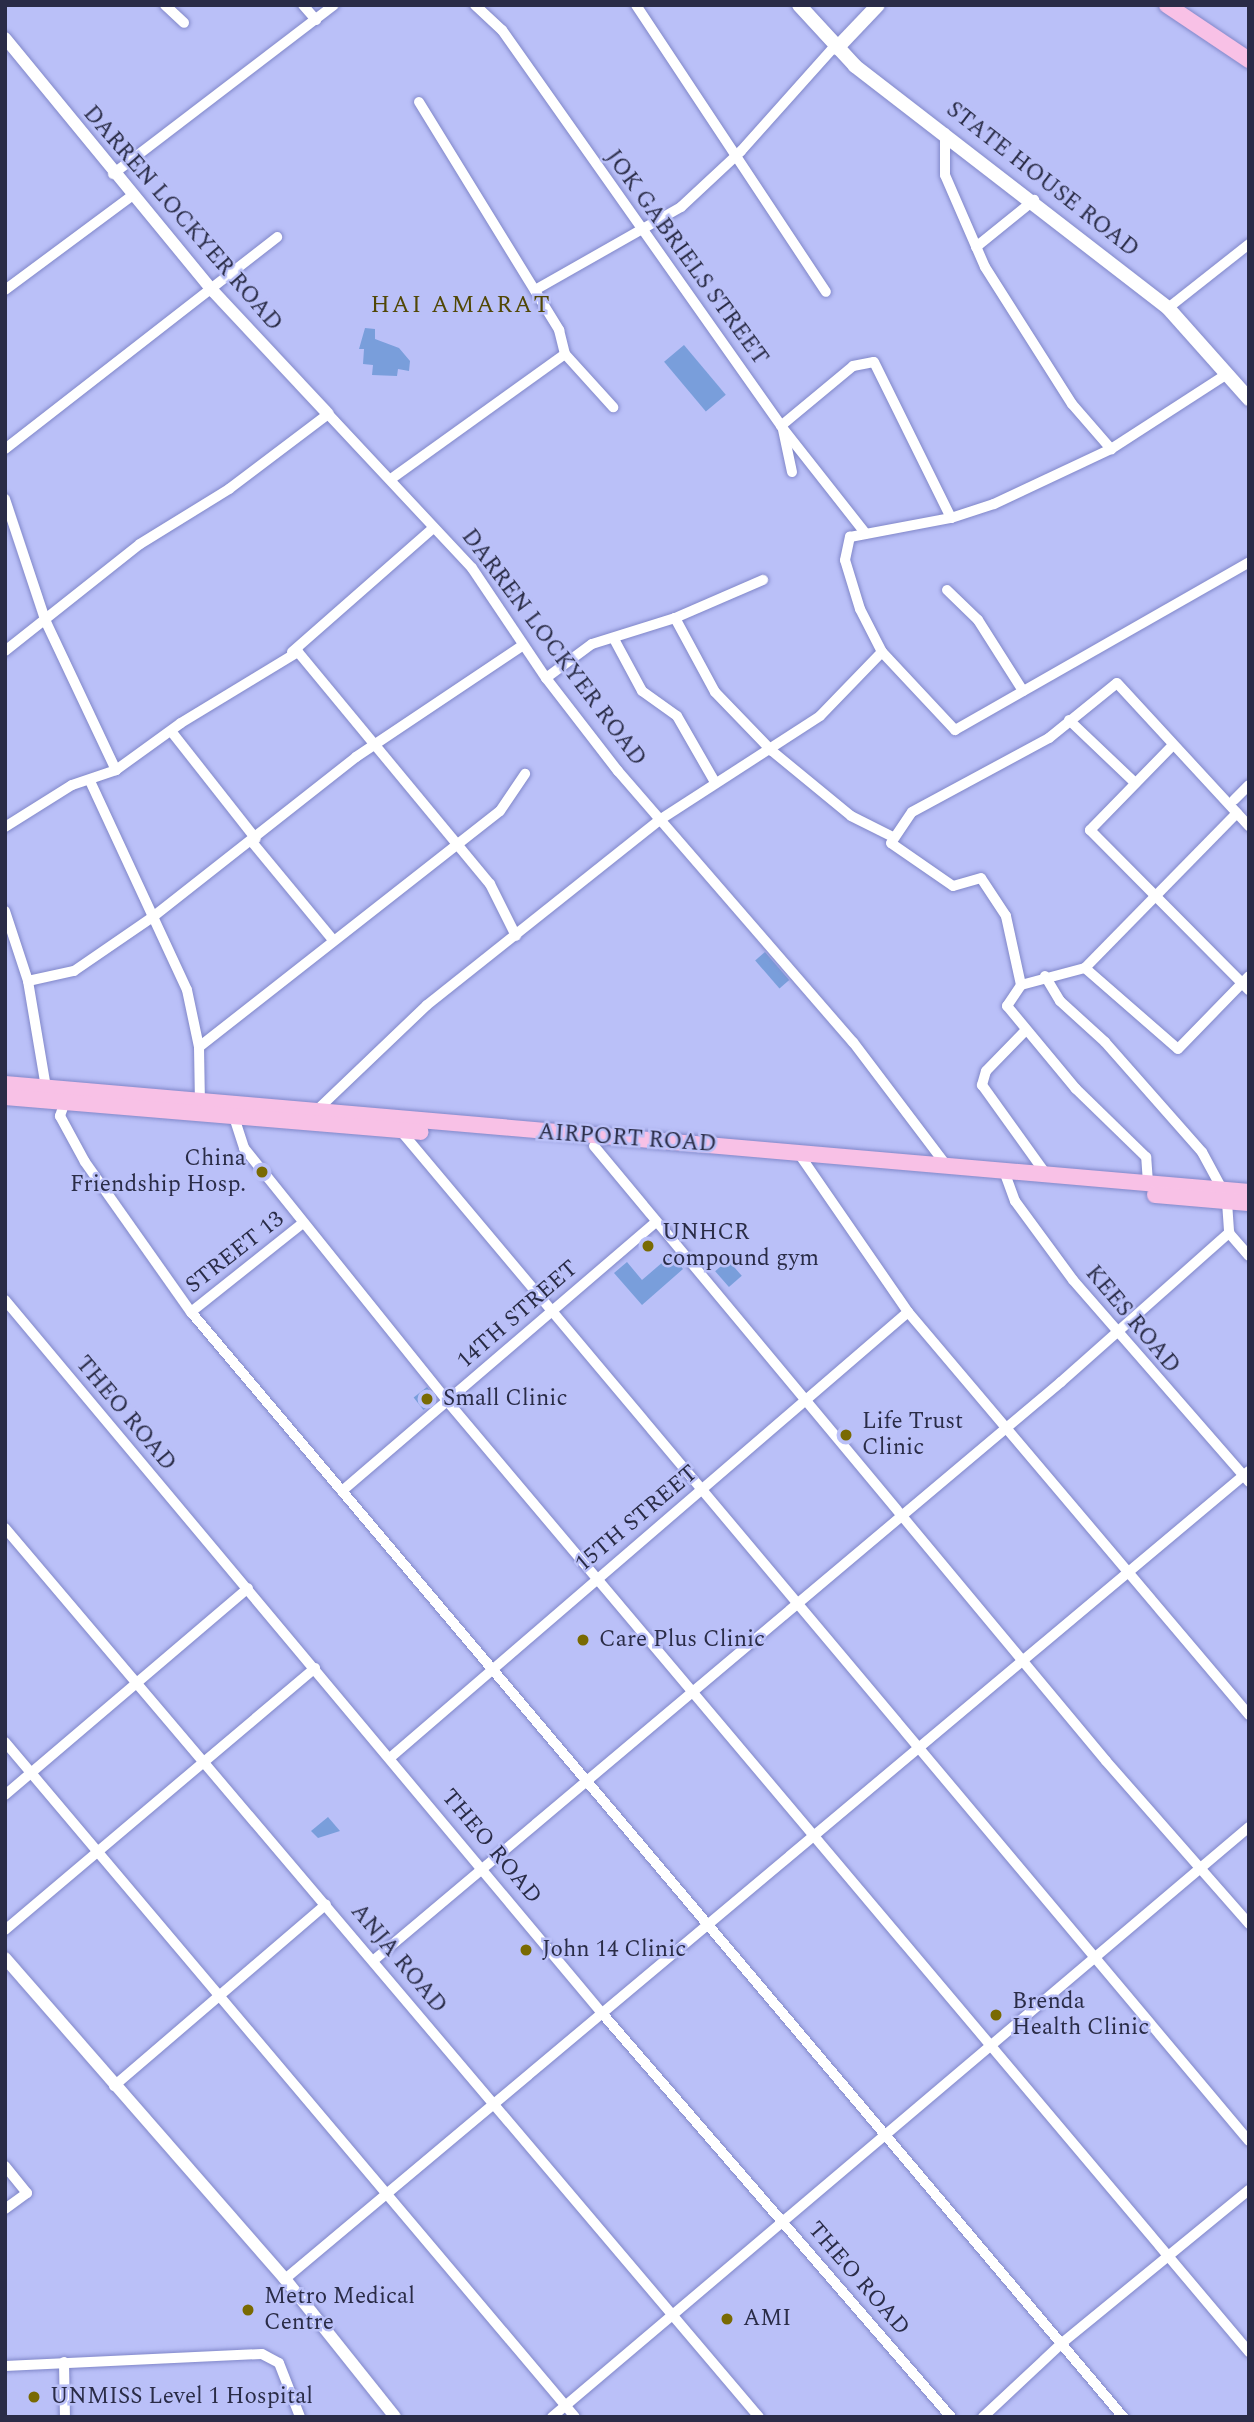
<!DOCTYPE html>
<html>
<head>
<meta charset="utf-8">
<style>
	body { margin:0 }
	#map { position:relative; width:1254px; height:2422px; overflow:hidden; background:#bac0f8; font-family:Spectral,serif }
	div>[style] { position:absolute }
	.building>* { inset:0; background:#799edb; transform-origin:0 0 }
	.roads { filter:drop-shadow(0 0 2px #8187c9) drop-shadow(0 0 2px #8187c9) }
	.minor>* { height:10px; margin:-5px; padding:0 5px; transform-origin:5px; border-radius:5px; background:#fff }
	.tertiary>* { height:12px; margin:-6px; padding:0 6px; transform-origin:6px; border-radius:6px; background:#fff }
	.secondary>* { height:14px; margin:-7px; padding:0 7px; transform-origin:7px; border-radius:7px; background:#fff }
	.primary>* { height:16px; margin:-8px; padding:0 8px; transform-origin:8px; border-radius:8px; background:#f8c1e6 }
	.dots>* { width:19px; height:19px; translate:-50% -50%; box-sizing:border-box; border:4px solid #bac0f8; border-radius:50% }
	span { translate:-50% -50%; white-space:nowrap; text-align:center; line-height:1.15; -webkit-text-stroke:5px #bac0f8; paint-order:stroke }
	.street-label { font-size:23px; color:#2a2c47 }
	.poi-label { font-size:23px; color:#2a2c47 }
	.right { translate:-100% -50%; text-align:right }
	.left { translate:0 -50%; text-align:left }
	.neighbourhood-label { font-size:24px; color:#514705; letter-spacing:2px }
	.frame { position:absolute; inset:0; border:7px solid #2a2c47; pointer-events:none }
</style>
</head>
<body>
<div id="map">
	<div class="building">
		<div style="clip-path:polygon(365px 328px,375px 329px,375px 339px,399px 348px,410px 361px,409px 371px,398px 369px,397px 376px,372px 375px,373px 365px,363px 364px,364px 349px,359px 349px)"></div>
		<div style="left:684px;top:345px;width:65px;height:26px;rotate:50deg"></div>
		<div style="left:765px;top:952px;width:37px;height:13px;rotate:49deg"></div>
		<div style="clip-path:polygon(671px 1255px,683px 1269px,642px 1305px,614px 1273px,627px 1262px,642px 1280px)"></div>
		<div style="left:728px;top:1260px;width:21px;height:17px;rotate:49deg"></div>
		<div style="left:427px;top:1387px;width:16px;height:17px;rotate:52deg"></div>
		<div style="clip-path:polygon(328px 1817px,340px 1831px,318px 1838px,311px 1831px)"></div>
	</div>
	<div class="roads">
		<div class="minor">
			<div style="left:165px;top:5px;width:26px;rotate:43deg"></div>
			<div style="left:303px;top:5px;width:20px;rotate:49deg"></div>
			<div style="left:475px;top:5px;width:37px;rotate:43deg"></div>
			<div style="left:502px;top:30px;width:484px;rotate:54.8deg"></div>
			<div style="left:781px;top:426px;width:137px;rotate:51.8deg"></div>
			<div style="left:636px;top:5px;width:344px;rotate:56.5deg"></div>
			<div style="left:419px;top:102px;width:268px;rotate:58.4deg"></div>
			<div style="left:559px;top:330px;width:25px;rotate:76deg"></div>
			<div style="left:565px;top:354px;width:72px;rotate:47.8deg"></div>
			<div style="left:945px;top:133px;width:42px;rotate:90deg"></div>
			<div style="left:945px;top:175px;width:100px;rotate:66.5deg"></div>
			<div style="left:985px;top:267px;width:162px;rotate:57.6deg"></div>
			<div style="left:1072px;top:404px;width:60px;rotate:49.1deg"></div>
			<div style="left:113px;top:174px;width:278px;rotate:-37.4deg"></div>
			<div style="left:976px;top:247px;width:75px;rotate:-39deg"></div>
			<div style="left:5px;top:290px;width:159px;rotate:-36.6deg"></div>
			<div style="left:535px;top:290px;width:168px;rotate:-29.6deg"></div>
			<div style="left:681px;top:207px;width:82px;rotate:-43deg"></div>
			<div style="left:741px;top:151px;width:141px;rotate:-48.2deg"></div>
			<div style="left:1168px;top:308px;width:103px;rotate:-38.3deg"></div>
			<div style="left:5px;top:449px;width:345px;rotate:-37.9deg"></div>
			<div style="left:792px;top:472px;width:48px;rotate:-102deg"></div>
			<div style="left:782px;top:425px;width:92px;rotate:-39.7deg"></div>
			<div style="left:853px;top:366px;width:21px;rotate:-11deg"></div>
			<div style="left:874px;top:362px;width:174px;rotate:63.7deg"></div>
			<div style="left:391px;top:479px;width:214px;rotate:-35.7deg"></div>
			<div style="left:5px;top:499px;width:130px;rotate:71.6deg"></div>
			<div style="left:46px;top:622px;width:164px;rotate:64.7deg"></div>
			<div style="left:947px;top:590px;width:43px;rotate:44.1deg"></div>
			<div style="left:978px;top:620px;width:84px;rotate:57.6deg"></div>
			<div style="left:675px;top:618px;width:84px;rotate:61.6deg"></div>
			<div style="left:715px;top:692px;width:82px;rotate:46deg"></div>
			<div style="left:772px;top:751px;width:102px;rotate:39.4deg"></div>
			<div style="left:851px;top:816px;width:45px;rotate:26.6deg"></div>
			<div style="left:614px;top:639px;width:59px;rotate:61.7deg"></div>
			<div style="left:642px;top:691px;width:43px;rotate:35.5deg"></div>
			<div style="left:677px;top:716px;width:76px;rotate:60.1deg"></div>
			<div style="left:5px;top:651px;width:172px;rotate:-38.4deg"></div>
			<div style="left:140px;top:544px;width:105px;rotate:-31.7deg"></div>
			<div style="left:229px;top:489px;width:124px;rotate:-37.1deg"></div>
			<div style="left:328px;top:414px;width:211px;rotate:46.9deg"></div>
			<div style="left:472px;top:568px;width:133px;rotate:56.1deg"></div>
			<div style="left:546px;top:678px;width:118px;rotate:52.3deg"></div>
			<div style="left:618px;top:771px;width:359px;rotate:49.1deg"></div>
			<div style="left:853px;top:1042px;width:154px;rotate:52.9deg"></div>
			<div style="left:292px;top:652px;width:188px;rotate:-41.3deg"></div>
			<div style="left:882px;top:652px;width:48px;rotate:-117.1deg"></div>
			<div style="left:860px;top:609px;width:51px;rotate:-107deg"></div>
			<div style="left:845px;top:560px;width:24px;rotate:-78deg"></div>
			<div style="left:850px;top:537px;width:103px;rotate:-10.7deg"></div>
			<div style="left:951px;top:518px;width:45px;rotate:-18deg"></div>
			<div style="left:994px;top:504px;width:129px;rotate:-25.2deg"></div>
			<div style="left:1111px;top:449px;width:135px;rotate:-32.9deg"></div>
			<div style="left:546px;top:678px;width:57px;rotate:-36.5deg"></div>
			<div style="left:592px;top:644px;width:87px;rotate:-17.4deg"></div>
			<div style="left:675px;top:618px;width:96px;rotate:-23.4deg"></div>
			<div style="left:1069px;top:720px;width:88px;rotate:43.6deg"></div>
			<div style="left:171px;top:731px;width:137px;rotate:51.8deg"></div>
			<div style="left:1173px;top:745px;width:119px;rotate:134.3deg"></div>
			<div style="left:1090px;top:830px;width:226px;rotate:45.2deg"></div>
			<div style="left:90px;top:781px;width:230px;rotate:65.1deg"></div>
			<div style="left:187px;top:990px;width:58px;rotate:78.1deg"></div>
			<div style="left:199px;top:1047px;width:56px;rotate:89deg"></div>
			<div style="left:1234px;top:800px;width:21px;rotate:-45deg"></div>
			<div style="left:5px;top:827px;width:79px;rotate:-32.1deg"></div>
			<div style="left:72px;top:785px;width:46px;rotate:-18.8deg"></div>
			<div style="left:116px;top:770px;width:80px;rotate:-35.9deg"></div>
			<div style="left:181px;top:723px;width:137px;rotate:-31.3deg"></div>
			<div style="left:298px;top:652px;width:301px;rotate:50.4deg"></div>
			<div style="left:490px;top:884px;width:58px;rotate:63.4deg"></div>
			<div style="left:252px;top:842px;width:127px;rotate:50.4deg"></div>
			<div style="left:5px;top:911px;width:74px;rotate:71.8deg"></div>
			<div style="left:28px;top:981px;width:108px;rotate:80.4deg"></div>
			<div style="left:1085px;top:968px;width:123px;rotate:41.1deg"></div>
			<div style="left:1178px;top:1049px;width:102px;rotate:-45.8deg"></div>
			<div style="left:1045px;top:976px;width:29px;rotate:59deg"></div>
			<div style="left:1060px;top:1001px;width:61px;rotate:42.3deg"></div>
			<div style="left:1105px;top:1042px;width:147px;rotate:48.6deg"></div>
			<div style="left:1202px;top:1152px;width:42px;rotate:61.6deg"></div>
			<div style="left:28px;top:981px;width:47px;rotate:-12.3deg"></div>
			<div style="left:74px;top:971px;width:97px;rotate:-34.5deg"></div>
			<div style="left:154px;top:916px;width:257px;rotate:-38.2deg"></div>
			<div style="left:356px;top:757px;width:200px;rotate:-33.8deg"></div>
			<div style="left:1021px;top:985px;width:71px;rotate:-102.3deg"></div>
			<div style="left:1006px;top:916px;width:45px;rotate:-123.3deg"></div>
			<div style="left:981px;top:878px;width:29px;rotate:164deg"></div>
			<div style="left:953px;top:886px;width:75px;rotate:-145.3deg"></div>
			<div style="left:891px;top:843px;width:37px;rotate:-56deg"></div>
			<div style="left:912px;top:812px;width:156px;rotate:-28.4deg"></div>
			<div style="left:1049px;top:738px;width:87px;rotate:-39deg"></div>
			<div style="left:1117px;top:683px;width:195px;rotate:47.3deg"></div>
			<div style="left:1024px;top:1032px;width:54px;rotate:134.3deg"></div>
			<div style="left:986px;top:1071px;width:15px;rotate:106deg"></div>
			<div style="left:982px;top:1085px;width:110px;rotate:54.3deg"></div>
			<div style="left:199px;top:1047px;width:382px;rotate:-38.1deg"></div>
			<div style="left:500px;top:811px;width:45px;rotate:-56deg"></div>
			<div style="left:65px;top:1102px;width:15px;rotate:110deg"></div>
			<div style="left:60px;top:1116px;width:52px;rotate:61.5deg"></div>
			<div style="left:85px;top:1162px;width:184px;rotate:54.8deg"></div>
			<div style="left:191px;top:1312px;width:1446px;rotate:49.85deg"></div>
			<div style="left:316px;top:1111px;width:153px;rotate:-43.7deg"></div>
			<div style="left:427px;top:1005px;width:299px;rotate:-38.5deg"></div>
			<div style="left:661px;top:819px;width:189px;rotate:-32.9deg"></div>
			<div style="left:820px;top:716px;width:89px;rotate:-45.9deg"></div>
			<div style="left:882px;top:652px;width:107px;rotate:46.9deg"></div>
			<div style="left:955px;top:730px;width:339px;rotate:-29.7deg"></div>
			<div style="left:234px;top:1117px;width:33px;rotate:72deg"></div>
			<div style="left:244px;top:1148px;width:326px;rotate:51.2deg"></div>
			<div style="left:448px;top:1402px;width:1243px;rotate:49.86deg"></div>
			<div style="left:400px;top:1130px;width:1320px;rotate:49.98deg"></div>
			<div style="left:594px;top:1146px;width:800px;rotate:50.22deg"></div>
			<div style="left:1106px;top:1761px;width:217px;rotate:48.7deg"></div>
			<div style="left:797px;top:1151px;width:196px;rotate:55.4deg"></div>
			<div style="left:908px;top:1312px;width:528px;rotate:49.76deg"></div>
			<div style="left:1004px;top:1171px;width:32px;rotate:70deg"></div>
			<div style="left:1015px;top:1201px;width:98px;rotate:53.7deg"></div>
			<div style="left:1073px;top:1280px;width:268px;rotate:48.9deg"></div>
			<div style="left:1148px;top:1183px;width:26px;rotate:-94deg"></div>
			<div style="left:1146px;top:1157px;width:98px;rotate:-135.8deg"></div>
			<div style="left:1076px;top:1089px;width:108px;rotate:-129.7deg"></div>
			<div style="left:1007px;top:1006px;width:25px;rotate:-56deg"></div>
			<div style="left:1021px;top:985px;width:66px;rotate:-14.9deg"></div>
			<div style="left:1085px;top:968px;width:217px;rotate:-45.6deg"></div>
			<div style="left:1227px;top:1202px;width:31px;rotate:86deg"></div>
			<div style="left:1229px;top:1233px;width:30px;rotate:49deg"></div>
			<div style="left:5px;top:1300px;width:929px;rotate:50.07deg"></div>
			<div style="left:601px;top:2012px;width:535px;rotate:49.17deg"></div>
			<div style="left:191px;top:1312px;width:143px;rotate:-38.5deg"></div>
			<div style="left:342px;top:1491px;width:413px;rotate:-40.6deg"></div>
			<div style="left:5px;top:1528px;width:1166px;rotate:49.7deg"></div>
			<div style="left:5px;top:1742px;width:883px;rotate:49.82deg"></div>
			<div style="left:391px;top:1757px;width:682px;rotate:-40.72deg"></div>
			<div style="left:5px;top:1795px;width:319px;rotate:-40.4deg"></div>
			<div style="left:5px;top:1930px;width:406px;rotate:-40.2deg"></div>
			<div style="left:374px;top:1960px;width:898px;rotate:-40.08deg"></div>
			<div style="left:1061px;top:1382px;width:225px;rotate:-41.6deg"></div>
			<div style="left:114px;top:2086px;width:279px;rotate:-40.6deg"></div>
			<div style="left:5px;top:2166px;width:35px;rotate:51deg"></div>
			<div style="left:27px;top:2193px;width:27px;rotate:144deg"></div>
			<div style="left:285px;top:2279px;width:1258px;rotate:-39.97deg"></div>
			<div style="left:64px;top:2362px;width:55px;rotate:89deg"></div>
			<div style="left:5px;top:2366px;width:257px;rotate:-2.7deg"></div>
			<div style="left:262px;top:2354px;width:19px;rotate:28deg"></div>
			<div style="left:279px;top:2363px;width:58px;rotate:68.7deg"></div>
			<div style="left:552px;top:2417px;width:913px;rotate:-40.25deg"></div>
			<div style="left:983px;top:2417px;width:108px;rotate:-43.1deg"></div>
			<div style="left:1062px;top:2343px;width:242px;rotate:-39.3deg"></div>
		</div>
		<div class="tertiary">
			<div style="left:5px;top:38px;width:328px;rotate:50.6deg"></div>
			<div style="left:213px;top:291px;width:168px;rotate:46.9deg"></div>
			<div style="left:5px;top:1958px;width:426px;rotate:48.9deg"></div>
			<div style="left:285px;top:2279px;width:176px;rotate:51.4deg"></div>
		</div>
		<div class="secondary">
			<div style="left:799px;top:5px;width:83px;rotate:47.4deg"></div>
			<div style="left:855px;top:66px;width:396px;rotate:37.7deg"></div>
			<div style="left:1168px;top:308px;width:122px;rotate:48.3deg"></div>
			<div style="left:837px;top:48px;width:59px;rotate:-46.4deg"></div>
		</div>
		<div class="primary">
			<div style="left:1167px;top:5px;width:99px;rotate:33.9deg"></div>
			<div style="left:5px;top:1084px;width:1249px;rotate:4.96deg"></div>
			<div style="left:5px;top:1097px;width:417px;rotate:4.8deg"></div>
			<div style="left:1155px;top:1195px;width:94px;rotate:4.9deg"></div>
		</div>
	</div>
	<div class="dots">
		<div style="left:262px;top:1172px;background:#796a02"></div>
		<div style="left:648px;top:1246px;background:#796a02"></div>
		<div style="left:427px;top:1399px;background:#796a02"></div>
		<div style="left:846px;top:1435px;background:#796a02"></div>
		<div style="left:583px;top:1640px;background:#796a02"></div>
		<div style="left:526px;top:1950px;background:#796a02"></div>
		<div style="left:996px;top:2015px;background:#796a02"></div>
		<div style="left:248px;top:2310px;background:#796a02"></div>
		<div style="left:727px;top:2319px;background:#796a02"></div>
		<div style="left:34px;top:2397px;background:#796a02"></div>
	</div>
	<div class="street-label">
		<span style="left:1042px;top:180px;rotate:38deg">STATE HOUSE ROAD</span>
		<span style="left:182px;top:219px;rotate:49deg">DARREN LOCKYER ROAD</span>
		<span style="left:686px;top:258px;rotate:54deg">JOK GABRIELS STREET</span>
		<span style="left:553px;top:648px;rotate:53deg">DARREN LOCKYER ROAD</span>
		<span style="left:627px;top:1139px;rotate:4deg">AIRPORT ROAD</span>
		<span style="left:235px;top:1253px;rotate:-38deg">STREET 13</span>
		<span style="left:518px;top:1315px;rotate:-41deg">14TH STREET</span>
		<span style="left:1132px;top:1320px;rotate:50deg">KEES ROAD</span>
		<span style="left:125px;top:1414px;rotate:50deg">THEO ROAD</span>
		<span style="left:637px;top:1519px;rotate:-40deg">15TH STREET</span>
		<span style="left:491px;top:1847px;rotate:50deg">THEO ROAD</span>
		<span style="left:398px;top:1959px;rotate:50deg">ANJA ROAD</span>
		<span style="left:858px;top:2279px;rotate:49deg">THEO ROAD</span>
	</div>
	<div class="poi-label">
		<span class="right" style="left:246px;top:1172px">China<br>Friendship Hosp.</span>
		<span class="left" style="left:662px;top:1246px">UNHCR<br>compound gym</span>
		<span class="left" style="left:443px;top:1399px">Small Clinic</span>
		<span class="left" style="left:862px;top:1435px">Life Trust<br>Clinic</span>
		<span class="left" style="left:599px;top:1640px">Care Plus Clinic</span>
		<span class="left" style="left:542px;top:1950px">John 14 Clinic</span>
		<span class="left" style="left:1012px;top:2015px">Brenda<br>Health Clinic</span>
		<span class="left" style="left:264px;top:2310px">Metro Medical<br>Centre</span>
		<span class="left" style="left:743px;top:2319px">AMI</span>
		<span class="left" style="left:50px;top:2397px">UNMISS Level 1 Hospital</span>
	</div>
	<div class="neighbourhood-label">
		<span style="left:461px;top:306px">HAI AMARAT</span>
	</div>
	<div class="frame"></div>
</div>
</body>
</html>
